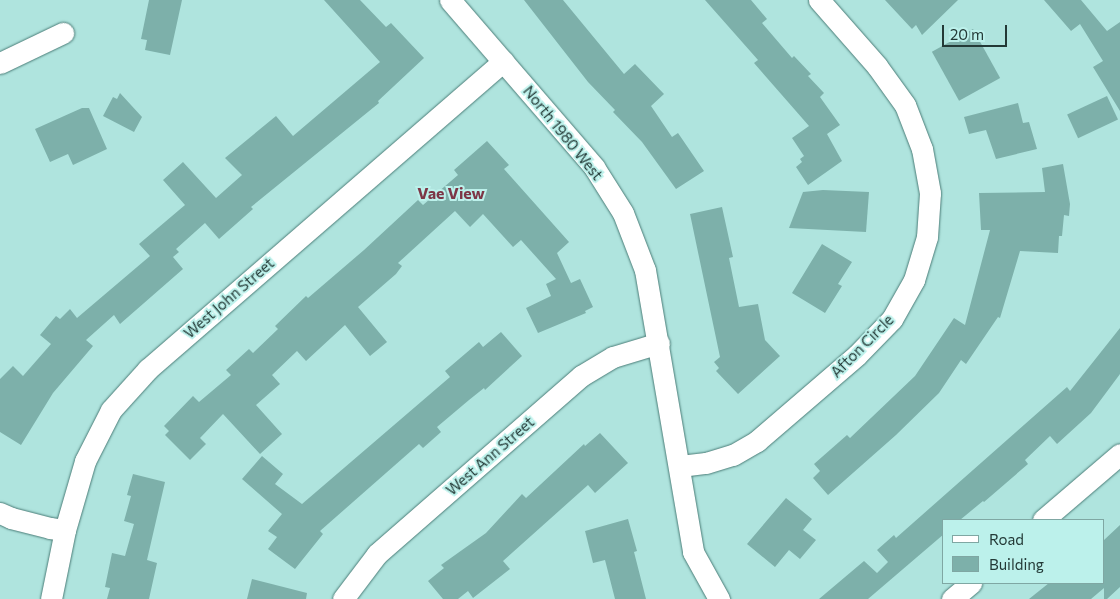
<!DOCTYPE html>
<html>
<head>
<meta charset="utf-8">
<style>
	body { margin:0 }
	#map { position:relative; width:1120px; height:599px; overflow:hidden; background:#afe4de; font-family:Commissioner,sans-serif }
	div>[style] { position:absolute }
	.building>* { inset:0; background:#7db0aa; transform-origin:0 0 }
	.roads { filter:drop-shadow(0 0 1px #4a7c77) drop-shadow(0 0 1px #4a7c77) }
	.minor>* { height:21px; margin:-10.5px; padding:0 10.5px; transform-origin:10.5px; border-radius:10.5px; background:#fff }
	span { translate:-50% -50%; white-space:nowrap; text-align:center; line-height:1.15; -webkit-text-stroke:4px #bcf1eb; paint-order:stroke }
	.street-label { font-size:15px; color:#233936 }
	.neighbourhood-label { font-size:16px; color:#7d3646; font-weight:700 }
	.legend { position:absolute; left:942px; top:519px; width:162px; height:65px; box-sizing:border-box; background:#bcf1eb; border:1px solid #7fa7a3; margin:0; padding:6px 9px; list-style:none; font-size:15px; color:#233936 }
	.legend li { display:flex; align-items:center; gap:10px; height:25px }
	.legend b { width:25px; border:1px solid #7fa7a3 }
	.scale { position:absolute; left:942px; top:25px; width:65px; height:22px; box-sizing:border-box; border:2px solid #233936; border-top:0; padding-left:6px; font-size:15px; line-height:18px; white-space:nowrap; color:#233936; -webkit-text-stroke:4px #bcf1eb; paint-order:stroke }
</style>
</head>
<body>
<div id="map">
	<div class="building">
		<div style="clip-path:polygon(149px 0,182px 0,170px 55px,145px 50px,147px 40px,141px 39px)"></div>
		<div style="clip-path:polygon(324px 0,360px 0,386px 27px,391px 23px,424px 58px,378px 101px,379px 103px,251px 207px,253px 209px,219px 239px,205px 223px,176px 249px,179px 252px,173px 257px,183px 269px,120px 324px,114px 315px,86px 340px,93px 346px,53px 393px,21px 445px,0 432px,0 379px,13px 366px,23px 376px,51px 344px,40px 335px,56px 316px,60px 319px,70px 309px,77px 318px,150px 256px,139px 244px,185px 205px,163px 180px,183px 162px,216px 198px,242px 175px,225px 158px,276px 116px,293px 136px,380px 62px)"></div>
		<div style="clip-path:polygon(524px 0,563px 0,624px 74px,635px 64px,664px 94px,651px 106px,672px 137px,678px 133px,704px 171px,676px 189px,642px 142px,613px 112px,615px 110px,588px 82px)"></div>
		<div style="clip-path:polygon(705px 0,751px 0,767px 19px,762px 23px,792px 58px,794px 56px,811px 74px,808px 76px,824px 93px,820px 97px,840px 125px,827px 134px,842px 161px,808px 185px,796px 167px,802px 162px,800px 159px,804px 156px,792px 138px,809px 126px,754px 63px,758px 60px)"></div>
		<div style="clip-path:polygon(885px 0,958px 0,922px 35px,916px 25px,912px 29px)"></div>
		<div style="clip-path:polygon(1044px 0,1081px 0,1107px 31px,1120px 22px,1120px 111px,1093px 67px,1103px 61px,1080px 24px,1071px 31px)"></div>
		<div style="left:973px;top:29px;width:56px;height:47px;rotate:61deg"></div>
		<div style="clip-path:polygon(120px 93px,142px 117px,134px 132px,103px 116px,113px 97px,117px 99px)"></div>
		<div style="left:1107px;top:96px;width:26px;height:44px;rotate:65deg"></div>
		<div style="clip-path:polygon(1018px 103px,1023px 123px,1029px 122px,1037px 149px,996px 159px,986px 130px,969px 134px,964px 117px)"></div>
		<div style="clip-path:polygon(82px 108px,89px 108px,107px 149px,73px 165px,68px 154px,50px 162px,35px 129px)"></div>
		<div style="clip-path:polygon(487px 141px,509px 165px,504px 169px,569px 242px,557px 253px,571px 283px,580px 279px,593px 307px,585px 311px,586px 313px,538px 333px,526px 308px,551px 296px,546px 284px,556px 279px,521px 240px,513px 247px,483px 214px,470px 227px,455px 211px,398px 263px,402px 266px,396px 274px,358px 307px,387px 342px,370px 356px,345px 325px,306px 361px,297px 351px,272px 375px,280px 384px,256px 405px,282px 434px,260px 454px,223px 414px,200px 438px,206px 444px,190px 460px,165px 435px,169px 431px,164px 426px,193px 396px,199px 402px,231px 375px,226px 370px,249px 349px,253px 353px,278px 329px,275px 326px,306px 296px,308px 298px,364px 250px,418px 200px,423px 205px,458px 175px,454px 170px)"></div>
		<div style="clip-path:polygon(1063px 164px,1070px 204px,1069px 216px,1064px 215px,1062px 236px,1059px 236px,1058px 253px,1020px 251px,1000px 318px,998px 317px,966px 364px,961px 360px,939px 393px,896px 435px,828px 495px,813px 478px,820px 471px,814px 464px,847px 435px,850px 438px,915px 376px,954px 318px,965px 325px,990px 230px,981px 230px,979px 193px,1045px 192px,1042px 168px)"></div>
		<div style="clip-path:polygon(823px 190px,869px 192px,866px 232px,789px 228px,803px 192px)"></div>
		<div style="clip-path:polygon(722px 207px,733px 257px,729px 258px,739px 307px,758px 304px,765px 340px,780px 356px,738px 394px,716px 371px,719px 368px,714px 362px,720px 357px,690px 214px)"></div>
		<div style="clip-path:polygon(822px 244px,852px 262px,838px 284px,842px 286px,825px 313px,792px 293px)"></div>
		<div style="clip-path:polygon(1120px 328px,1120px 374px,1091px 413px,1057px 444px,1050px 436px,1025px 460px,1028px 464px,984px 502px,983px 501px,960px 520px,944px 520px,944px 534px,868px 599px,819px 599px,864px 561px,877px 573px,888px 562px,877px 550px,894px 535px,896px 538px,1067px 387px,1070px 391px)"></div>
		<div style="clip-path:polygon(501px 332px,522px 356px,485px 390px,484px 388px,469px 400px,437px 427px,441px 432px,423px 448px,419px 444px,320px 531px,323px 534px,295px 569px,268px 549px,277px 537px,268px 531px,282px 514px,242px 479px,262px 456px,283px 474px,275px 484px,302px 504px,450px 377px,445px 371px,479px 342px,483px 347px)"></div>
		<div style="clip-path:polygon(600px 433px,628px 463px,595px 493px,588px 485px,503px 561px,510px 569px,473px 598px,468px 591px,458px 599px,443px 599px,428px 581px,444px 568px,441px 565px,486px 533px,522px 494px,526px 498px,584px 444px,585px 446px)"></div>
		<div style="clip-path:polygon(133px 474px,165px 482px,147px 560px,157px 563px,149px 599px,107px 599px,110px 588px,105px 587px,112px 553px,125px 556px,134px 524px,124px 521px,131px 496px,127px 495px)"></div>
		<div style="clip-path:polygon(786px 498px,812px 519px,803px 530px,816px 540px,800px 559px,789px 550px,775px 567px,747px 544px)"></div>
		<div style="clip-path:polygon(628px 519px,637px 551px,634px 552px,646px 599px,615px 599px,605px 560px,593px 563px,585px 531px)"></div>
		<div style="clip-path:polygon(1120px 525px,1120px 587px,1107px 599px,1104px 599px,1104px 588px,1091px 599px,1029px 599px,1049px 583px,1104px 583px,1104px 540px)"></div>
		<div style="clip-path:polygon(252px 579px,307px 593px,306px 599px,247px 599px)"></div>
	</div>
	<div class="roads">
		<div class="minor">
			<div style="left:450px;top:0;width:221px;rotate:49.2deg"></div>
			<div style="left:594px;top:167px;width:54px;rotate:57.8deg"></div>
			<div style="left:623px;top:213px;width:61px;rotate:68.9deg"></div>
			<div style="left:645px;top:270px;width:286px;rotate:80.3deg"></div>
			<div style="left:693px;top:552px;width:54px;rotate:61deg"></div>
			<div style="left:0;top:63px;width:70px;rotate:-25.5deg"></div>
			<div style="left:680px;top:466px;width:26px;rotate:-7deg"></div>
			<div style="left:706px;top:463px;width:28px;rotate:-17deg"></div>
			<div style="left:733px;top:455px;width:28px;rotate:-30deg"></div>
			<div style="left:757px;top:441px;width:132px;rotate:-40.7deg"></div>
			<div style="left:857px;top:355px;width:50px;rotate:-45.8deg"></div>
			<div style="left:892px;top:319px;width:45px;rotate:-60.6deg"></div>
			<div style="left:914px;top:280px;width:45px;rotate:-73.2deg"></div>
			<div style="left:927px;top:237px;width:44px;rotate:-86.1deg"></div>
			<div style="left:930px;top:193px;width:45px;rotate:-100.3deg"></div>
			<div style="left:922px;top:149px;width:47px;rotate:-111.1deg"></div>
			<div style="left:905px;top:105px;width:48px;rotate:-125.7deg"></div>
			<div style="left:877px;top:66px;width:88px;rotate:-131.3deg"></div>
			<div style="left:0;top:513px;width:12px;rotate:24deg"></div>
			<div style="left:11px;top:518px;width:40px;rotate:14.4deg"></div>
			<div style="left:50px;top:528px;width:15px;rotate:8deg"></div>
			<div style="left:1043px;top:520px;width:101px;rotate:-40.6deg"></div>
			<div style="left:51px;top:599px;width:70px;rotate:-78.5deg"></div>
			<div style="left:65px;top:530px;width:72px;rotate:-73.8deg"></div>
			<div style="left:85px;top:461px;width:57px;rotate:-63deg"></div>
			<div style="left:111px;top:410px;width:55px;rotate:-47.9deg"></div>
			<div style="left:148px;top:369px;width:470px;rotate:-40.9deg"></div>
			<div style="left:343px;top:599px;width:56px;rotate:-52.9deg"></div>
			<div style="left:377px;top:554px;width:271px;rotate:-41.1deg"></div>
			<div style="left:581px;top:376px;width:37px;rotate:-31deg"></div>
			<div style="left:613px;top:357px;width:48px;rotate:-16.9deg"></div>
			<div style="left:952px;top:599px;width:25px;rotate:-40deg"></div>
		</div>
	</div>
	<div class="street-label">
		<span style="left:563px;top:133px;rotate:51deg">North 1980 West</span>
		<span style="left:229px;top:298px;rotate:-41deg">West John Street</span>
		<span style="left:862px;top:346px;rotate:-45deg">Afton Circle</span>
		<span style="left:490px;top:456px;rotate:-41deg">West Ann Street</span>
	</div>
	<div class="neighbourhood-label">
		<span style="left:451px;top:193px">Vae View</span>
	</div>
	<ul class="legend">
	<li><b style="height:6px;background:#fff"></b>Road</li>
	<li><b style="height:14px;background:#7db0aa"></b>Building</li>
	</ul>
	<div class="scale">20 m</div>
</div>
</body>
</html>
